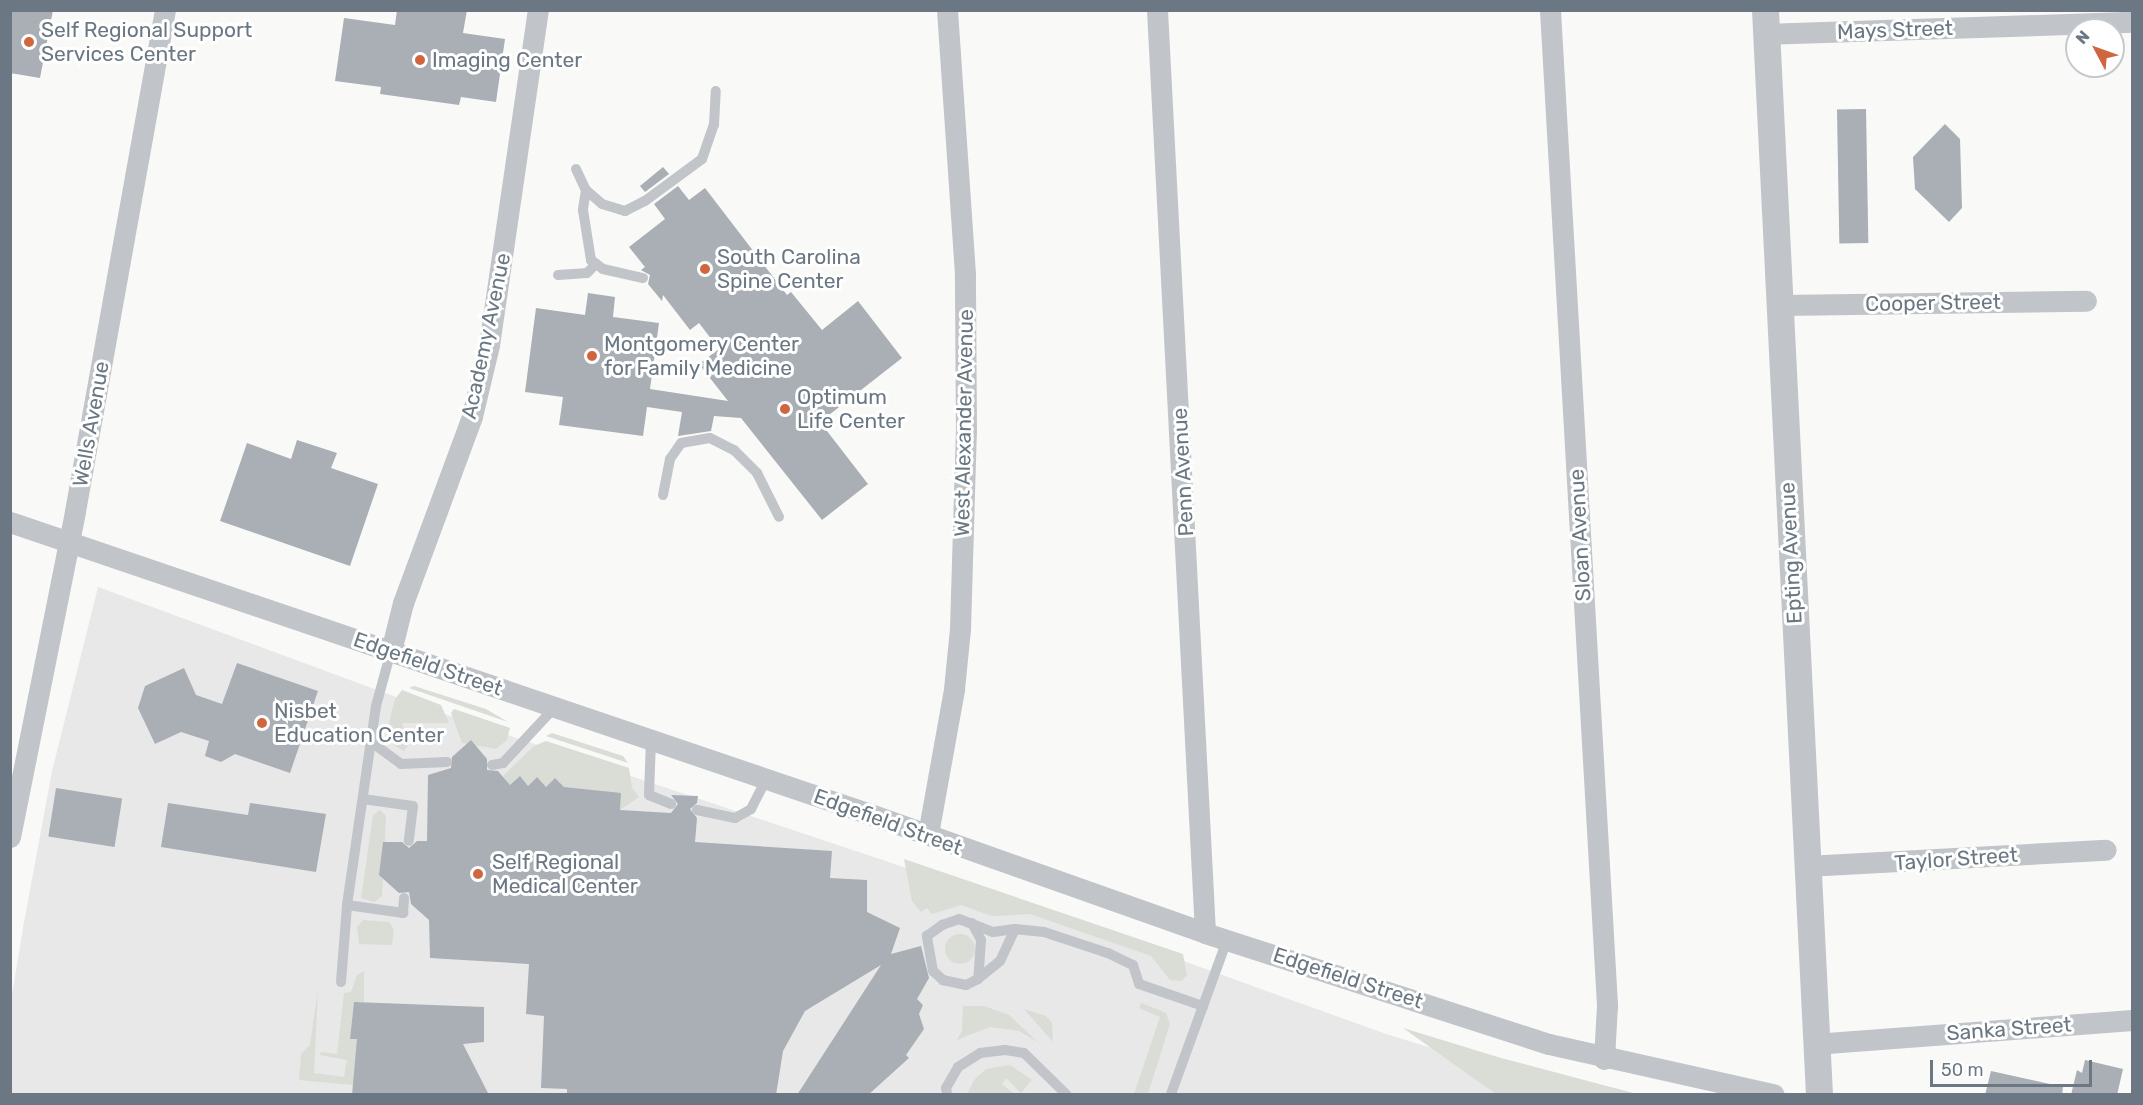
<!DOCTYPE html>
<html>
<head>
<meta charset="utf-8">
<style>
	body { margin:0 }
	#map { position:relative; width:2143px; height:1105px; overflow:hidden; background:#f9f9f7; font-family:Rubik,sans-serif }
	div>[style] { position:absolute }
	.built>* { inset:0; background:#e7e8e7 }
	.green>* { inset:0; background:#d9ddd6 }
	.round { border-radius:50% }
	.building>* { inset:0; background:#a9afb5; transform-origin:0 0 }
	.service>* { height:10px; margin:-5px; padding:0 5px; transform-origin:5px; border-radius:5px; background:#c1c4c8 }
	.minor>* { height:21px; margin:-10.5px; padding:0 10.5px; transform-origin:10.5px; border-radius:10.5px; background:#c1c4c8 }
	.tertiary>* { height:27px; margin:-13.5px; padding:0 13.5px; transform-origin:13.5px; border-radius:13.5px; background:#c1c4c8 }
	.dots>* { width:16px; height:16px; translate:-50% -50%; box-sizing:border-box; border:3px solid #fff; border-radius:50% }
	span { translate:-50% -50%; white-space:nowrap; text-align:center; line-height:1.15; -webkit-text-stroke:6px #fff; paint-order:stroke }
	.poi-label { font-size:21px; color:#6b7884 }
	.left { translate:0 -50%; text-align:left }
	.street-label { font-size:21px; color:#6b7884 }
	.frame { position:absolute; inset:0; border:12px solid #6b7884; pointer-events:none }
	.north { position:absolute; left:2065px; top:18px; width:60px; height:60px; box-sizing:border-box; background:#fff; border:2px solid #c4c9ce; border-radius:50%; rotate:311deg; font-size:16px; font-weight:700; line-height:24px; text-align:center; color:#6b7884 }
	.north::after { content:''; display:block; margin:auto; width:21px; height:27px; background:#d06640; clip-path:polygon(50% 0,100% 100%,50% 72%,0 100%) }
	.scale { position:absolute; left:1930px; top:1060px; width:162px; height:27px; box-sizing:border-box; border:3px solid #6b7884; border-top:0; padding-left:8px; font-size:18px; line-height:21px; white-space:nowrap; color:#6b7884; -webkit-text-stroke:4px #fff; paint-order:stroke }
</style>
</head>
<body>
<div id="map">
	<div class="built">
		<div style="clip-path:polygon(98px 587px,415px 704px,1167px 955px,1386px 1034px,1582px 1094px,11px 1094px,11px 1001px,23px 928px,52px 771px)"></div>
	</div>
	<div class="green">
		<div style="clip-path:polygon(414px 686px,486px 709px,508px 722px,409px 688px)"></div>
		<div style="clip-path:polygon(402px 690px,441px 705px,449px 723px,402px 723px,408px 745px,404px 751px,394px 745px,387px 731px,395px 699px)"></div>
		<div style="clip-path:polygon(454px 709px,510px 728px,507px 740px,496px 749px,462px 743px,451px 713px)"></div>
		<div style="clip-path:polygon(552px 733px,623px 756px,628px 763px,546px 736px)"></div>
		<div style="clip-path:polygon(546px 741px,629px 768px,632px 788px,639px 797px,620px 810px,621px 794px,564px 787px,555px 778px,546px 787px,537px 777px,528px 786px,520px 776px,510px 785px,503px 776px,534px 746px)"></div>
		<div style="clip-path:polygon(380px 810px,386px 816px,382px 896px,374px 902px,361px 898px,373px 815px)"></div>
		<div style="clip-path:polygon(904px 859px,1183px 954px,1187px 975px,1181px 981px,1170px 980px,1151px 956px,1030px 914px,992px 916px,961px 905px,932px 914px,927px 908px,921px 912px,912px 901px)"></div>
		<div style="clip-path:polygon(363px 920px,389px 922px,394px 930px,392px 945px,359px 944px,357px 927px)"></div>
		<div class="round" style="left:945px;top:934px;width:30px;height:30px"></div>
		<div style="clip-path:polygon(364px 971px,364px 1002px,354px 1002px,350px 1038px,361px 1039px,353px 1085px,299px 1080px,301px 1054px,310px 1045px,318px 990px,314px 1073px,344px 1077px,347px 1060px,320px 1055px,321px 1052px,337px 1054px,344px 993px,351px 992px,357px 975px)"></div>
		<div style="clip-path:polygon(1141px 1003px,1166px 1013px,1170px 1024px,1148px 1094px,1134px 1094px,1160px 1017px,1139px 1008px)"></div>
		<div style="clip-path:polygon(963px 1006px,984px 1006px,1009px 1015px,1093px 1094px,1038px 1042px,1019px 1031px,990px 1027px,957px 1040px,962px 1031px)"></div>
		<div style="clip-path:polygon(1024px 1009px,1046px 1016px,1052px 1023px,1053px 1042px)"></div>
		<div style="clip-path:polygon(1403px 1028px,1501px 1058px,1637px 1094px,1496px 1094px)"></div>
		<div style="clip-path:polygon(1010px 1065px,1032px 1080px,1021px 1093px,1006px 1078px,1002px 1084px,1014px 1094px,967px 1094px,974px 1080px,986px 1069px)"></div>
	</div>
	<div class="building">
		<div style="clip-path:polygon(10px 10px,53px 10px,40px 78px,10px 73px)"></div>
		<div style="clip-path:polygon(397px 10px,467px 10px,463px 33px,505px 39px,496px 102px,461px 97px,459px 105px,380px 94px,381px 87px,335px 81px,344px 18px,395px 25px)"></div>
		<div style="left:1866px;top:109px;width:134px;height:29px;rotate:89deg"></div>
		<div style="clip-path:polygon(1945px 124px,1960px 139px,1962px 208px,1949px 222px,1915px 189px,1913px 157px)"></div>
		<div style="clip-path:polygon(663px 167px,669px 174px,645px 192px,640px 186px)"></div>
		<div style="clip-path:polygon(678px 186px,689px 200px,705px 188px,787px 295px,791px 292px,822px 330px,858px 301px,902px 358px,820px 422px,868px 484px,822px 520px,741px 418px,714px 416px,711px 431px,678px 436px,682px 412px,647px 407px,643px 436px,559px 425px,563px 397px,525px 392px,536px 308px,585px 315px,588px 293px,615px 297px,613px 317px,659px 323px,650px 389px,728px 401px,699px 364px,719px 349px,699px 323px,690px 330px,663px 295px,662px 301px,648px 284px,650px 275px,641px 270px,645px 267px,629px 247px,665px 219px,654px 204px)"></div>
		<div style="clip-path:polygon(297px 440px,337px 453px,331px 468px,378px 484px,350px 566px,220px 521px,247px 443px,291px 459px)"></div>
		<div style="clip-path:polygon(237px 663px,318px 691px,290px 773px,235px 754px,221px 762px,205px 756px,209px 741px,181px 732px,155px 744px,138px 708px,145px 686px,184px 668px,196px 695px,222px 704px)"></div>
		<div style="clip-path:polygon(471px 740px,487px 759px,487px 770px,498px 771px,510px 785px,520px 776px,528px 786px,537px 777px,546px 787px,555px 778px,564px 787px,621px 793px,620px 810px,671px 813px,678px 804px,671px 795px,698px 796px,697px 803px,690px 809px,697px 818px,695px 842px,832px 851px,830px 878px,867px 880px,867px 912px,900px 928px,891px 954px,921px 946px,929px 978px,917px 999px,923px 1005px,919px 1014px,924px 1029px,906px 1055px,909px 1058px,868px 1095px,797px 1095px,881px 965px,805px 1011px,783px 1051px,776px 1095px,567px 1095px,567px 1089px,541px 1088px,544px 1016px,526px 1014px,529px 964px,430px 958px,429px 920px,411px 904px,409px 892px,399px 893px,379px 875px,383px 842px,402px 842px,409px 848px,417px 841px,427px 841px,428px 775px,451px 768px,452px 757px)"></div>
		<div style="left:56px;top:788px;width:67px;height:49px;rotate:9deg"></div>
		<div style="clip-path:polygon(168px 803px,248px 815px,250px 803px,326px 814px,316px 872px,161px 847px)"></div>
		<div style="clip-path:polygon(354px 1002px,484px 1007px,484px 1042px,463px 1044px,489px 1095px,352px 1095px,357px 1039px,350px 1039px)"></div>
		<div style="clip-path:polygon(2085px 1060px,2123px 1069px,2117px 1095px,2071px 1095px,2077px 1070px,2082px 1073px)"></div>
		<div style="clip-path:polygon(1991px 1071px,2063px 1087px,2062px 1095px,1985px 1095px)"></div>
	</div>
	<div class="service">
		<div style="left:576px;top:169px;width:23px;rotate:65deg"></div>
		<div style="left:586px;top:190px;width:21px;rotate:41deg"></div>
		<div style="left:602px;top:204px;width:24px;rotate:17deg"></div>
		<div style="left:625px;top:211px;width:22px;rotate:-27deg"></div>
		<div style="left:645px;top:201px;width:71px;rotate:-36.4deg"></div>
		<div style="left:702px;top:159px;width:36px;rotate:-71deg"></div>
		<div style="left:714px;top:125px;width:34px;rotate:-87deg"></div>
		<div style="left:586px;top:190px;width:20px;rotate:99deg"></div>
		<div style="left:583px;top:210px;width:51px;rotate:80.9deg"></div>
		<div style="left:591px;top:260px;width:15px;rotate:37deg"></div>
		<div style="left:603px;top:269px;width:41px;rotate:12.7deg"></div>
		<div style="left:558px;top:275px;width:29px;rotate:-4deg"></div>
		<div style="left:587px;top:273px;width:13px;rotate:-45deg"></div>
		<div style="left:663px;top:495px;width:37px;rotate:-79deg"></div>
		<div style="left:670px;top:459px;width:19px;rotate:-55deg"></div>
		<div style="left:681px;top:443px;width:29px;rotate:-10deg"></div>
		<div style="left:710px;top:438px;width:27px;rotate:27deg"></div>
		<div style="left:734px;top:450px;width:33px;rotate:45deg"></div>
		<div style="left:757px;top:473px;width:49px;rotate:63.4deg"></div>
		<div style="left:651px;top:740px;width:55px;rotate:92.1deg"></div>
		<div style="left:649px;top:795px;width:24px;rotate:22deg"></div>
		<div style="left:371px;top:742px;width:37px;rotate:36deg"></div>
		<div style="left:401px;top:764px;width:46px;rotate:-2.5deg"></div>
		<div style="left:492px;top:765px;width:11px;rotate:-10deg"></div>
		<div style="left:503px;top:763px;width:76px;rotate:-47.1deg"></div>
		<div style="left:363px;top:799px;width:50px;rotate:8deg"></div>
		<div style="left:413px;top:806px;width:35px;rotate:97deg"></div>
		<div style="left:697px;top:810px;width:39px;rotate:12deg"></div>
		<div style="left:735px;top:818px;width:18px;rotate:-29deg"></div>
		<div style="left:751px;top:809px;width:34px;rotate:-63deg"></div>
		<div style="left:347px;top:905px;width:57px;rotate:8.1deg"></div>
		<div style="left:403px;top:913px;width:15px;rotate:-86deg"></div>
		<div style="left:972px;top:923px;width:19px;rotate:62deg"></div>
		<div style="left:981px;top:940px;width:39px;rotate:94deg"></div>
		<div style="left:1015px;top:929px;width:35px;rotate:115deg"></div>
		<div style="left:1000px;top:961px;width:28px;rotate:141deg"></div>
		<div style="left:978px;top:979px;width:13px;rotate:153deg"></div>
		<div style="left:966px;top:985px;width:24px;rotate:-168deg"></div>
		<div style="left:943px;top:980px;width:13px;rotate:-138deg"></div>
		<div style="left:933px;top:971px;width:36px;rotate:-100deg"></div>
		<div style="left:927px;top:936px;width:19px;rotate:-36deg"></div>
		<div style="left:942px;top:925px;width:18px;rotate:-19deg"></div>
		<div style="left:959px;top:919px;width:36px;rotate:21deg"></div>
		<div style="left:993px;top:932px;width:22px;rotate:-8deg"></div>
		<div style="left:1015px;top:929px;width:29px;rotate:6deg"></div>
		<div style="left:1044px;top:932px;width:67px;rotate:18.2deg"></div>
		<div style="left:1108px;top:953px;width:28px;rotate:26deg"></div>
		<div style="left:1133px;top:965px;width:20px;rotate:72deg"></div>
		<div style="left:1139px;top:984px;width:68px;rotate:19deg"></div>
		<div style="left:341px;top:982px;width:77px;rotate:-85.5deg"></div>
		<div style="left:347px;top:905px;width:201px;rotate:-81.7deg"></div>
		<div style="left:376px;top:706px;width:57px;rotate:-74.7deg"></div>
		<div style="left:947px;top:1094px;width:6px;rotate:-99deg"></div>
		<div style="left:946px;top:1088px;width:24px;rotate:-60deg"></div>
		<div style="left:958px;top:1067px;width:26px;rotate:-32deg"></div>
		<div style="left:980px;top:1053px;width:25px;rotate:-7deg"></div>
		<div style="left:1005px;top:1050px;width:19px;rotate:9deg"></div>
		<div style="left:1024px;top:1053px;width:59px;rotate:44.3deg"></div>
		<div style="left:1171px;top:1094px;width:164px;rotate:-70deg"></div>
	</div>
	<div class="minor">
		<div style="left:1157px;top:10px;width:924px;rotate:87.02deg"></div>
		<div style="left:1550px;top:10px;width:997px;rotate:86.72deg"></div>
		<div style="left:1607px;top:1005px;width:54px;rotate:93.2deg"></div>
		<div style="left:1766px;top:34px;width:366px;rotate:-1.9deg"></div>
		<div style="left:1781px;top:305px;width:305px;rotate:-0.8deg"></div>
		<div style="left:10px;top:522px;width:905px;rotate:18.76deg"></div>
		<div style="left:867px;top:813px;width:359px;rotate:19.5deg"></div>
		<div style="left:1205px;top:933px;width:361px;rotate:17.9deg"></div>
		<div style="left:1549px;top:1044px;width:230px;rotate:12.6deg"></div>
		<div style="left:391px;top:651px;width:49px;rotate:-76deg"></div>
		<div style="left:403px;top:603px;width:199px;rotate:-69.7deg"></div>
		<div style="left:472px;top:416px;width:73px;rotate:-76.5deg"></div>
		<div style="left:489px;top:345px;width:339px;rotate:-81.7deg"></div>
		<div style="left:928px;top:834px;width:147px;rotate:-79.8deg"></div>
		<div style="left:954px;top:689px;width:60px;rotate:-84.3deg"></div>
		<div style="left:960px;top:629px;width:197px;rotate:-88.3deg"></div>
		<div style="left:966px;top:432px;width:158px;rotate:-90.4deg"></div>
		<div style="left:965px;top:274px;width:265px;rotate:-93.9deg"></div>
		<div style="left:10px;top:837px;width:332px;rotate:-78.7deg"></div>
		<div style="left:75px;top:511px;width:509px;rotate:-79.82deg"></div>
		<div style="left:1806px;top:866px;width:300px;rotate:-3.1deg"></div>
		<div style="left:1814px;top:1044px;width:319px;rotate:-4.3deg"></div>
	</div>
	<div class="tertiary">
		<div style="left:1765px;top:10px;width:1085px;rotate:87.15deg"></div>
	</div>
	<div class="dots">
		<div style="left:29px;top:42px;background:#d06640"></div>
		<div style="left:420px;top:60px;background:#d06640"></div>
		<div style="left:705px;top:269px;background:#d06640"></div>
		<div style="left:592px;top:356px;background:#d06640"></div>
		<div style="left:785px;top:409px;background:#d06640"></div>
		<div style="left:262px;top:723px;background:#d06640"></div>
		<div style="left:478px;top:874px;background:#d06640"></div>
	</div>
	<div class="poi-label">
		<span class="left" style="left:41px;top:42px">Self Regional Support<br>Services Center</span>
		<span class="left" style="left:432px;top:60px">Imaging Center</span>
		<span class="left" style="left:717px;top:269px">South Carolina<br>Spine Center</span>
		<span class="left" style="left:604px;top:356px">Montgomery Center<br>for Family Medicine</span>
		<span class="left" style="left:797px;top:409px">Optimum<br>Life Center</span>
		<span class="left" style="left:274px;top:723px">Nisbet<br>Education Center</span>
		<span class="left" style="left:492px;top:874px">Self Regional<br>Medical Center</span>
	</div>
	<div class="street-label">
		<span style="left:1895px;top:30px;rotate:-2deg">Mays Street</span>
		<span style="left:1933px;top:303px;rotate:-1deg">Cooper Street</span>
		<span style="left:486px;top:336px;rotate:-78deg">Academy Avenue</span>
		<span style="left:964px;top:423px;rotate:-89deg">West Alexander Avenue</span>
		<span style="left:91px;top:424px;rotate:-80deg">Wells Avenue</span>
		<span style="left:1183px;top:472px;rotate:-93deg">Penn Avenue</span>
		<span style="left:1580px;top:535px;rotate:-93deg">Sloan Avenue</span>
		<span style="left:1791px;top:553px;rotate:-93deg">Epting Avenue</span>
		<span style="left:428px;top:664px;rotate:19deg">Edgefield Street</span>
		<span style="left:888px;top:822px;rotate:20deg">Edgefield Street</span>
		<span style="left:1956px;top:859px;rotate:-4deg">Taylor Street</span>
		<span style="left:1348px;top:978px;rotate:18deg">Edgefield Street</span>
		<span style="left:2009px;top:1029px;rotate:-4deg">Sanka Street</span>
	</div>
	<div class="frame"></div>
	<div class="north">N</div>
	<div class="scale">50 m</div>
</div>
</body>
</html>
